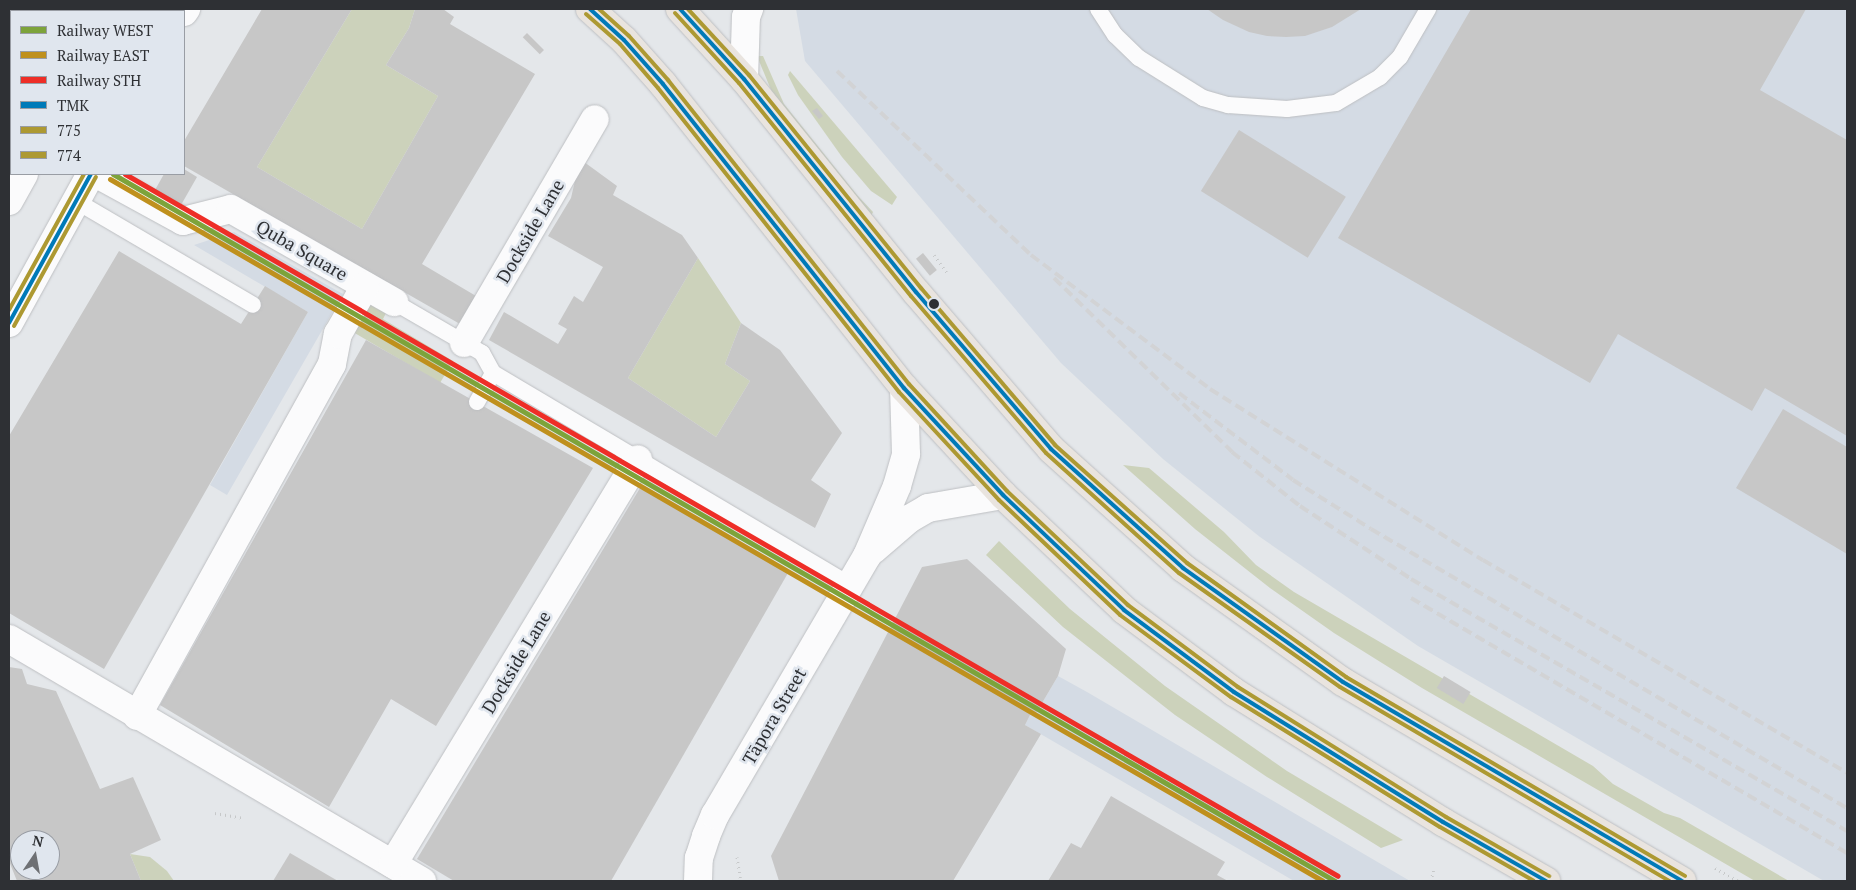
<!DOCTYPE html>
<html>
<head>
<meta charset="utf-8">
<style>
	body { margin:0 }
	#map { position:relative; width:1856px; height:890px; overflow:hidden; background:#e4e7ea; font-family:"PT Serif",serif }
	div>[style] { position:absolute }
	.built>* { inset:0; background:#d4dbe4 }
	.green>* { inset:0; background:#ccd2bb }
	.building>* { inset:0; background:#c7c7c7; transform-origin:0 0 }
	.path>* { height:3px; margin-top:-1.5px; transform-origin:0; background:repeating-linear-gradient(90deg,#c6c8c9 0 1px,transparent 0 5px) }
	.roads { filter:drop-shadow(0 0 1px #bdbfc2) drop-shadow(0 0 1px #bdbfc2) }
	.lane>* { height:16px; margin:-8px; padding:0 8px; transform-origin:8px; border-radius:8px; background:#fbfbfc }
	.street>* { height:28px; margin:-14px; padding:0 14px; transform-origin:14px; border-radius:14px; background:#fbfbfc }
	.secondary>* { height:28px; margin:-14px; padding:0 14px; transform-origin:14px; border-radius:14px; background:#fbfbfc }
	.primary>* { height:28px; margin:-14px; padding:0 14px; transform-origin:14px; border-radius:14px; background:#e9e4df }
	.rail>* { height:4px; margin-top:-2px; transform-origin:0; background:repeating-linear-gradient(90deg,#d2d3d5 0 10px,transparent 0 15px) }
	.bus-1>* { height:4px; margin:-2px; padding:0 2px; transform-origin:2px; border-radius:2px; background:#007ab8 }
	.bus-2>* { height:4px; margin:-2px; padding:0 2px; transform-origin:2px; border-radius:2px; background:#ad9932 }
	.bus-3>* { height:4px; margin:-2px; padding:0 2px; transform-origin:2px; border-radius:2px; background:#ad9932 }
	.rail-1>* { height:5px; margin:-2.5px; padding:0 2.5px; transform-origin:2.5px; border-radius:2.5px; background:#7da33b }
	.rail-2>* { height:5px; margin:-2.5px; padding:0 2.5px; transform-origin:2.5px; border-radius:2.5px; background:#bf901d }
	.rail-3>* { height:5px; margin:-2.5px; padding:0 2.5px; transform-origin:2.5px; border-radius:2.5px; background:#ee2e27 }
	.dots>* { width:14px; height:14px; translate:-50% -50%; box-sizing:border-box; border:2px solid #e0e6ee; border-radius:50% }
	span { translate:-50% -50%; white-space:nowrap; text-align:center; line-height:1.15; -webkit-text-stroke:5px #e0e6ee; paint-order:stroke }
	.street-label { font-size:18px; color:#2e3034 }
	.frame { position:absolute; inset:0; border:10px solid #2e3034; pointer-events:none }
	.legend { position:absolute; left:10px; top:10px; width:175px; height:165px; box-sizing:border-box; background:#e0e6ee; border:1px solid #999da4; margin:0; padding:6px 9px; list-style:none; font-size:15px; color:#2e3034 }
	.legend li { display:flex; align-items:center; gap:10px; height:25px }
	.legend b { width:25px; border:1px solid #999da4 }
	.north { position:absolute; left:10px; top:830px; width:50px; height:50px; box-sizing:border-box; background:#e0e6ee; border:1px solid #999da4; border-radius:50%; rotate:12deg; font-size:14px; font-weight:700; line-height:20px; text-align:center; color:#2e3034 }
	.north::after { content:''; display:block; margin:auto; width:18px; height:22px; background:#6e7074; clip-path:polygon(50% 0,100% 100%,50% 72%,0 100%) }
</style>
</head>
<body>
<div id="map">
	<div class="built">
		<div style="clip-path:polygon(796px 9px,1847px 9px,1847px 881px,1824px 881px,1418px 646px,1260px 537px,1163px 459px,1061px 363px,805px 61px)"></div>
		<div style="clip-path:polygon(234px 232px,343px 294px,227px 495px,210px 485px,308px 312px,194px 245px)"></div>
		<div style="clip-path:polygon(1058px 676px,1087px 692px,1410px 881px,1294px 881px,1120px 780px,1025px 725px,1031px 713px,1035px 715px)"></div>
	</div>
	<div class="green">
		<div style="clip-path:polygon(352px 9px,415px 9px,409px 28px,386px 65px,438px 96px,362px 229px,257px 167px)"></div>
		<div style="clip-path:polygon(757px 56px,763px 56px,784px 104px,857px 195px,873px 212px,870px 218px,776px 102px)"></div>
		<div style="clip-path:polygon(790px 71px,897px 197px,892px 205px,871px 191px,842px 157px,798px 95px,788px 75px)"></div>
		<div style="clip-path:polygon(698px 258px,741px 323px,725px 364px,750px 381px,716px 437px,628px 378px)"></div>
		<div style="clip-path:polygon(370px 304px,386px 313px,383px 319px,453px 361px,440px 383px,353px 332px)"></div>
		<div style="clip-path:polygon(1123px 465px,1149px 468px,1224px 532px,1256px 565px,1294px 592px,1593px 766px,1613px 784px,1664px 813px,1680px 818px,1789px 881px,1755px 881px,1422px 688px,1334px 633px,1270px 588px,1195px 529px)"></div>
		<div style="clip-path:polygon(999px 541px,1070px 609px,1165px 686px,1287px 771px,1403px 840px,1381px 848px,1267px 777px,1175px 715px,1063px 627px,986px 555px)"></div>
		<div style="clip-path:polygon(130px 854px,150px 857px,167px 871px,174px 881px,141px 881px)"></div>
	</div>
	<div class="building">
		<div style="clip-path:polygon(9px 9px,33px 9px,32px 11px,11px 11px,11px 47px,9px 51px)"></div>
		<div style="clip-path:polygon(262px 9px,352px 9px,257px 167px,362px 229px,438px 96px,386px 65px,409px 28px,415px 9px,443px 9px,454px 17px,450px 24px,535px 74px,422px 264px,476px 296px,460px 324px,184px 166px,184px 141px)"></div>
		<div style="clip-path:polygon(1207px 9px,1361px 9px,1332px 27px,1305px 36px,1286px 37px,1267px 36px,1249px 32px,1223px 20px)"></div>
		<div style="clip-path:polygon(1471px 9px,1806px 9px,1760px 90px,1847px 140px,1847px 436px,1765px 388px,1752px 411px,1618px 334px,1590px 383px,1338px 238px)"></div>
		<div style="left:527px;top:33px;width:24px;height:6px;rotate:45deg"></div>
		<div style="clip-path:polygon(817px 108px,823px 116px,819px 119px,812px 111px)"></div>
		<div style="left:1239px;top:130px;width:126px;height:72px;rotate:32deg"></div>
		<div style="clip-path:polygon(580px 159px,617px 186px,613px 195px,682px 235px,698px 258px,628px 378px,716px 437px,750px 381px,725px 364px,741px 323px,780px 350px,842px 433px,811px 480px,831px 494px,815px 528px,489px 340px,504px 312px,558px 344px,567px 329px,558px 324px,574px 296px,583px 302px,603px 267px,548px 236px,571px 198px)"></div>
		<div style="clip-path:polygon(184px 169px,197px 177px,181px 205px,155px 190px,164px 174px,184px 174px)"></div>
		<div style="clip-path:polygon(119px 251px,241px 324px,265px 286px,308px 312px,104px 669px,9px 613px,9px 436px)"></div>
		<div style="left:923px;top:253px;width:22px;height:9px;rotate:51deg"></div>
		<div style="clip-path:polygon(366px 340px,593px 468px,436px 726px,391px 699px,329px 807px,160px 705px)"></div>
		<div style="clip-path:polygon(1783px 409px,1847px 447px,1847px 554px,1736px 488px)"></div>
		<div style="clip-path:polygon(640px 488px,788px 573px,611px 881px,454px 881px,417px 859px)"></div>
		<div style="clip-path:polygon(967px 559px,1066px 649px,1058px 676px,1035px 715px,1031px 713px,1025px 725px,1041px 734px,953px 881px,779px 881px,771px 856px,922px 567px)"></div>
		<div style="clip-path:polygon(evenodd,9px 667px,22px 669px,27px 684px,56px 691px,100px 789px,133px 777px,161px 840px,130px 854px,141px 881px,17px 881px,9px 861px,9px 667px,20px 840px,50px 840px,50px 870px,20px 870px,20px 840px)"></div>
		<div style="left:1444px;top:676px;width:31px;height:14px;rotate:31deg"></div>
		<div style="clip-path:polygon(1111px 796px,1225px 862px,1217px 875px,1228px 881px,1048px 881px,1071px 843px,1081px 848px)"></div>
		<div style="clip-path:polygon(290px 853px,338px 881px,273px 881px)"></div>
	</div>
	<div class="path">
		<div style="left:934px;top:255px;width:24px;rotate:54deg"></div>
		<div style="left:215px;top:813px;width:29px;rotate:10deg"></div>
		<div style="left:737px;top:857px;width:24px;rotate:81deg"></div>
		<div style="left:1715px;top:868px;width:26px;rotate:29deg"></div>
		<div style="left:1431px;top:881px;width:13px;rotate:-77deg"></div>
	</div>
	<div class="roads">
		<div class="lane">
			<div style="left:1098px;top:9px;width:31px;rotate:57deg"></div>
			<div style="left:1115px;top:35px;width:33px;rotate:44deg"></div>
			<div style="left:1139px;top:58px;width:75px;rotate:32deg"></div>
			<div style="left:1203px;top:98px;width:26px;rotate:16deg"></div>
			<div style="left:1228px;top:105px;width:59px;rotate:3.9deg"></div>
			<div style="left:1287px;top:109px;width:49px;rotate:-7deg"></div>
			<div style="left:1336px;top:103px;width:51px;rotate:-30.6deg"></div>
			<div style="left:1380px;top:77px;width:28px;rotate:-45deg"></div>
			<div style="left:1400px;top:57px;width:56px;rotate:-59.7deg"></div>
			<div style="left:76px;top:201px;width:205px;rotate:30.4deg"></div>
			<div style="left:394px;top:302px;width:102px;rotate:30.1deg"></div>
			<div style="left:482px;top:353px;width:23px;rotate:61deg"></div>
			<div style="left:477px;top:402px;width:33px;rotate:-61deg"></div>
			<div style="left:493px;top:373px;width:415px;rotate:30.7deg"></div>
		</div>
		<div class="street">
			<div style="left:744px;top:79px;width:62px;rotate:-88.2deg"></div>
			<div style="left:746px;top:17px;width:9px;rotate:-69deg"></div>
			<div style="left:9px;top:89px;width:2px"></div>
			<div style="left:9px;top:155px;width:7px;rotate:74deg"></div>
			<div style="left:97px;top:174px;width:98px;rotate:28.7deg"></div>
			<div style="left:183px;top:221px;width:49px;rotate:-14deg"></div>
			<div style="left:231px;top:209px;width:188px;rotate:29.7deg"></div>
			<div style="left:464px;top:343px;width:259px;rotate:-59.7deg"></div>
			<div style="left:873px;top:550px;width:48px;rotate:-40.7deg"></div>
			<div style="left:909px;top:519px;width:22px;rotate:-30deg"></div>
			<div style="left:928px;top:508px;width:76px;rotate:-9.8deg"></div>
			<div style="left:9px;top:639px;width:479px;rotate:30.4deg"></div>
			<div style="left:137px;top:716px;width:402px;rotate:-61deg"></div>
			<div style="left:332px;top:364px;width:31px;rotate:-79deg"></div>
			<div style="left:338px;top:334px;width:55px;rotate:-60.6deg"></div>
			<div style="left:393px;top:864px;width:473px;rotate:-58.8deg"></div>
			<div style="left:698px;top:881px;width:23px;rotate:-88deg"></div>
			<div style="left:699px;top:858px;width:23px;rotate:-72deg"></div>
			<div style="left:706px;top:836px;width:23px;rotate:-67deg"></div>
			<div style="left:715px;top:815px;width:300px;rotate:-59.6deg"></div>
			<div style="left:867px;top:556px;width:76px;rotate:-66.8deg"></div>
			<div style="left:897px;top:486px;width:33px;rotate:-74deg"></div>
			<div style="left:906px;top:454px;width:66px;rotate:-91.7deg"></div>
		</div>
		<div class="secondary">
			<div style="left:111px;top:11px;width:2px;rotate:-63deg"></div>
			<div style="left:184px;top:12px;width:4px;rotate:-56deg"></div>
			<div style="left:9px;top:201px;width:31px;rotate:-61deg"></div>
			<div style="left:9px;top:323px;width:170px;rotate:-61.2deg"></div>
		</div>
		<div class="primary">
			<div style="left:590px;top:9px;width:46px;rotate:42.4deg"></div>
			<div style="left:624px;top:40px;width:59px;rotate:48.4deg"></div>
			<div style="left:663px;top:84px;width:388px;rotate:51.6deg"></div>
			<div style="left:904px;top:388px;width:146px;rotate:47.2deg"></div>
			<div style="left:1003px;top:495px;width:167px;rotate:43.5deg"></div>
			<div style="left:1124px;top:610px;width:137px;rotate:36.7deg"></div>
			<div style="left:1234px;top:692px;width:246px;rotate:31.9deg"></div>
			<div style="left:1443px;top:822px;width:119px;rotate:29.8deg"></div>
			<div style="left:680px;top:9px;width:95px;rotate:47.6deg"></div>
			<div style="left:744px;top:79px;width:274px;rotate:51.1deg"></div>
			<div style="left:916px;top:292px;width:207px;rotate:49.3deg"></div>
			<div style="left:1051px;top:449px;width:178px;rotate:42deg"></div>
			<div style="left:1183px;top:568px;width:196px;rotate:35.5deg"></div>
			<div style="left:1343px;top:682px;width:393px;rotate:30.4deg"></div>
		</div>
	</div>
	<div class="rail">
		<div style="left:837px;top:71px;width:267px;rotate:43.5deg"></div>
		<div style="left:1031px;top:255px;width:224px;rotate:36.8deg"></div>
		<div style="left:1210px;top:389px;width:322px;rotate:32.1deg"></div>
		<div style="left:1483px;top:560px;width:422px;rotate:30.3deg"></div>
		<div style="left:1054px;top:278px;width:249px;rotate:44.3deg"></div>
		<div style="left:1232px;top:452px;width:87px;rotate:38.5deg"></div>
		<div style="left:1300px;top:506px;width:133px;rotate:33.3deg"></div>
		<div style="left:1411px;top:579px;width:504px;rotate:30.03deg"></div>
		<div style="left:1179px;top:393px;width:143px;rotate:37.3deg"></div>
		<div style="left:1293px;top:480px;width:92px;rotate:32.1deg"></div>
		<div style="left:1371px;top:529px;width:552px;rotate:30.38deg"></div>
		<div style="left:1411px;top:598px;width:505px;rotate:30.32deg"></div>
	</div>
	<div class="bus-1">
		<div style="left:590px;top:9px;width:46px;rotate:42.4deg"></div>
		<div style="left:624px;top:40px;width:59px;rotate:48.4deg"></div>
		<div style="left:663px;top:84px;width:388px;rotate:51.6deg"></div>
		<div style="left:904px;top:388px;width:146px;rotate:47.2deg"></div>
		<div style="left:1003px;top:495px;width:167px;rotate:43.5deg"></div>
		<div style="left:1124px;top:610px;width:137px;rotate:36.7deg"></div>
		<div style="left:1234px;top:692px;width:246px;rotate:31.9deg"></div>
		<div style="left:1443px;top:822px;width:119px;rotate:29.8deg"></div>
		<div style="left:680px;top:9px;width:95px;rotate:47.6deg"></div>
		<div style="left:744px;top:79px;width:274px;rotate:51.1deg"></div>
		<div style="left:916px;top:292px;width:207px;rotate:49.3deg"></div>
		<div style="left:1051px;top:449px;width:178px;rotate:42deg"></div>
		<div style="left:1183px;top:568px;width:196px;rotate:35.5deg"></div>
		<div style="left:1343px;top:682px;width:393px;rotate:30.4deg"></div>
		<div style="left:9px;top:323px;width:170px;rotate:-61.2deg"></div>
	</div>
	<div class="bus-2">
		<div style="left:675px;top:13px;width:95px;rotate:47.6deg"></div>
		<div style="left:739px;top:83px;width:274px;rotate:51.1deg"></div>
		<div style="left:911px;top:296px;width:207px;rotate:49.3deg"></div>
		<div style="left:1046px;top:453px;width:179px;rotate:42.1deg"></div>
		<div style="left:1179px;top:573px;width:197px;rotate:35.3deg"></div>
		<div style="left:1340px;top:687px;width:383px;rotate:30.5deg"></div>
		<div style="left:586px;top:14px;width:45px;rotate:41.4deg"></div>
		<div style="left:620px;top:44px;width:58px;rotate:49.2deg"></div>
		<div style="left:658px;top:88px;width:388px;rotate:51.6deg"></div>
		<div style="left:899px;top:392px;width:147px;rotate:47.2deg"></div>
		<div style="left:999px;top:500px;width:167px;rotate:43.5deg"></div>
		<div style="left:1120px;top:615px;width:138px;rotate:36.5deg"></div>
		<div style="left:1231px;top:697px;width:246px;rotate:31.9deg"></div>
		<div style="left:1440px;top:827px;width:108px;rotate:29.9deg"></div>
		<div style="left:14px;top:326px;width:170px;rotate:-61.2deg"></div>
	</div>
	<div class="bus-3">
		<div style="left:599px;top:9px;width:40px;rotate:42deg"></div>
		<div style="left:629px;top:36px;width:59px;rotate:48.4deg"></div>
		<div style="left:668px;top:80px;width:388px;rotate:51.6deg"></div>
		<div style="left:909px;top:384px;width:145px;rotate:47.5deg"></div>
		<div style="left:1007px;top:491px;width:166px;rotate:43.3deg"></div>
		<div style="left:1128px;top:605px;width:137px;rotate:36.7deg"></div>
		<div style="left:1238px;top:687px;width:245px;rotate:32deg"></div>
		<div style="left:1446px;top:817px;width:119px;rotate:29.8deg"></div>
		<div style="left:688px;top:9px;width:90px;rotate:47.3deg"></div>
		<div style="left:749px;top:75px;width:274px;rotate:51.1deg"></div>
		<div style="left:921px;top:288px;width:206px;rotate:49.5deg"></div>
		<div style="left:1055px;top:445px;width:177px;rotate:41.8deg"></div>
		<div style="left:1187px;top:563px;width:196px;rotate:35.6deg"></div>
		<div style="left:1346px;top:677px;width:393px;rotate:30.4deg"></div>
		<div style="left:9px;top:310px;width:155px;rotate:-61.1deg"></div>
	</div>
	<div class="rail-1">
		<div style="left:113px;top:174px;width:1412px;rotate:30.05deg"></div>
	</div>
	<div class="rail-2">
		<div style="left:110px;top:179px;width:1401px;rotate:30.06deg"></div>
	</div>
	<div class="rail-3">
		<div style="left:125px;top:174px;width:1401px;rotate:30.06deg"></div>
	</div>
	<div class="dots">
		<div style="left:934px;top:304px;background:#2e3034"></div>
	</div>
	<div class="street-label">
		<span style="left:530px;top:231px;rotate:-60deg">Dockside Lane</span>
		<span style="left:302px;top:250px;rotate:30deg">Quba Square</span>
		<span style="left:516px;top:662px;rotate:-59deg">Dockside Lane</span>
		<span style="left:774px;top:716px;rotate:-60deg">Tāpora Street</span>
	</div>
	<div class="frame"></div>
	<ul class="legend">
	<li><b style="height:6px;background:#7da33b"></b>Railway WEST</li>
	<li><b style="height:6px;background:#bf901d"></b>Railway EAST</li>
	<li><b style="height:6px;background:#ee2e27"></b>Railway STH</li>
	<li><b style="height:6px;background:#007ab8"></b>TMK</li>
	<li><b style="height:6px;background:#ad9932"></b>775</li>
	<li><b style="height:6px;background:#ad9932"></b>774</li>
	</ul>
	<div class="north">N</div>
</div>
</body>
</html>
